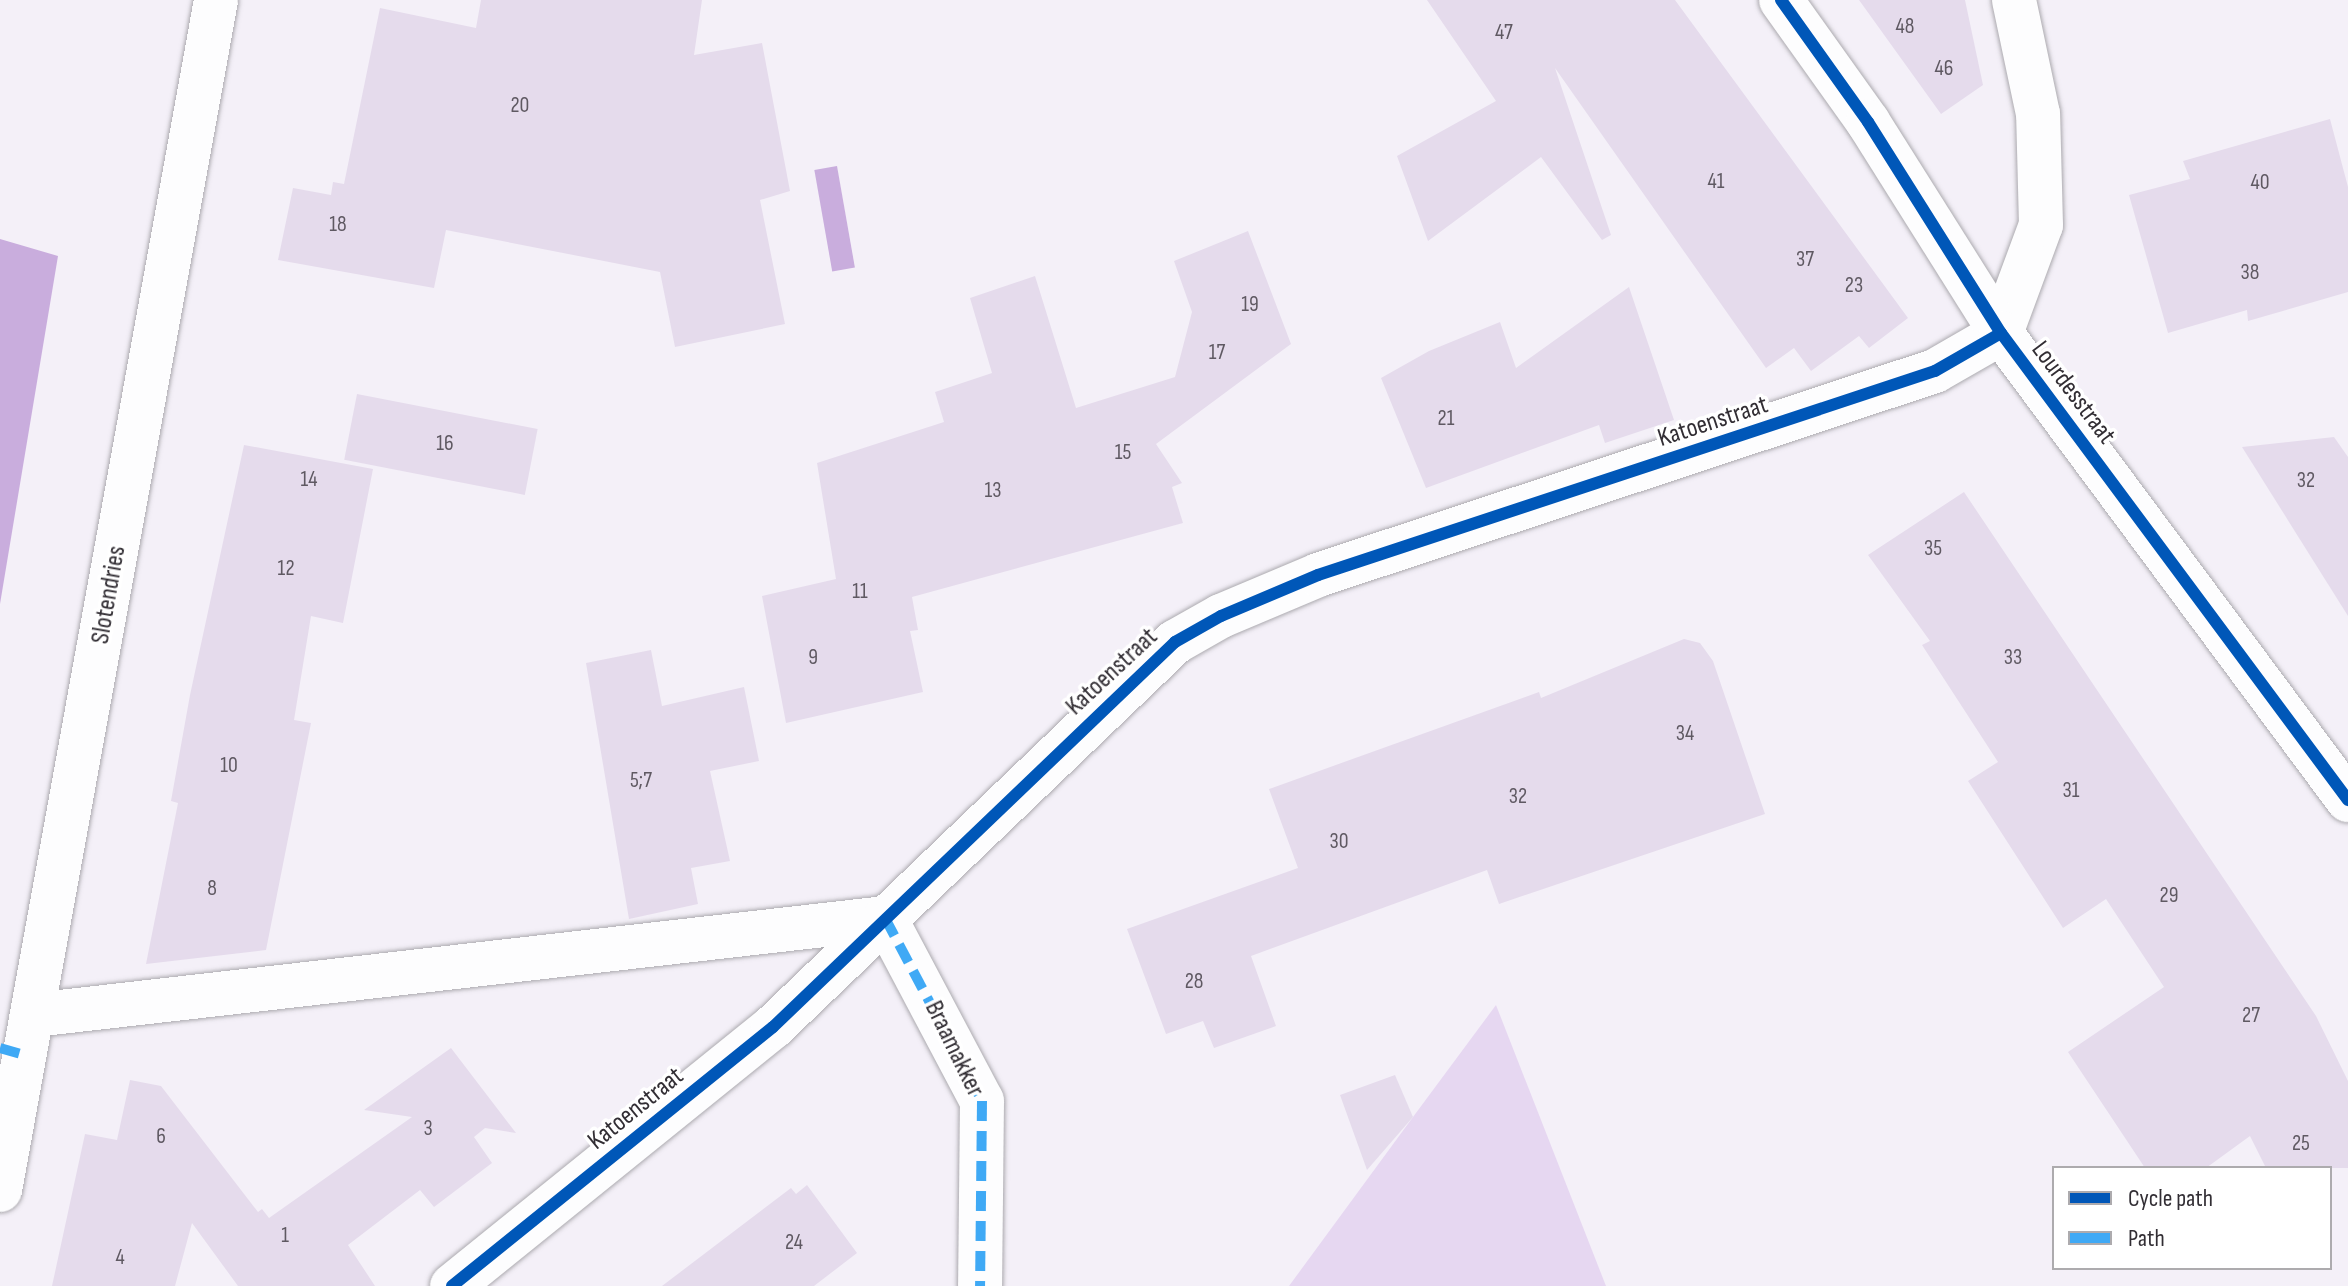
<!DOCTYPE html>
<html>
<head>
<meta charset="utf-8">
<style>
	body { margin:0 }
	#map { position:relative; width:2348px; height:1286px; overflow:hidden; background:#f4f0f8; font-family:"Sofia Sans Condensed",sans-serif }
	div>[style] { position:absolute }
	.green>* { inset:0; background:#e6d7f1 }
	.water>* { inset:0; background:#c9addd; transform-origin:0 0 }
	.building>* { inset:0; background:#e5dbec; transform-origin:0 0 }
	.roads { filter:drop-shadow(0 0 2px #acaaaf) drop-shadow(0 0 2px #acaaaf) }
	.street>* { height:44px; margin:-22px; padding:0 22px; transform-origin:22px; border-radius:22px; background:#fdfdfe }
	.secondary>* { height:44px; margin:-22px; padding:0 22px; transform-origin:22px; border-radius:22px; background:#fdfdfe }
	.quiet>* { height:10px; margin-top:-5px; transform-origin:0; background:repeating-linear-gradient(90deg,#3fa9f5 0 20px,transparent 0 30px) }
	.cycleway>* { height:12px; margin:-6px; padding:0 6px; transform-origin:6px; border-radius:6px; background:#0057b8 }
	span { translate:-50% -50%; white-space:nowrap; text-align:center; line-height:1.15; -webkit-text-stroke:7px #fff; paint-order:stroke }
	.number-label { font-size:22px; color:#5f5962 }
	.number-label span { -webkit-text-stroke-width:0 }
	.street-label { font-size:26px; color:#322e34 }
	.legend { position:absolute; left:2052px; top:1166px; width:280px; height:104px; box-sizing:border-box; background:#fff; border:2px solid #adabae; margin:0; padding:10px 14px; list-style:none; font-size:24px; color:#322e34 }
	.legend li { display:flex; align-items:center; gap:16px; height:40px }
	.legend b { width:40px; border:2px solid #adabae }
</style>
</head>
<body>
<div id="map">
	<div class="green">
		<div style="clip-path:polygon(1496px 1005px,1606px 1286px,1289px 1286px,1413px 1117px)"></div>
	</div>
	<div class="water">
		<div style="left:837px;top:166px;width:103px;height:23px;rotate:80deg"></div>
		<div style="clip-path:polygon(0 239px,58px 256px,0 604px)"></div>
	</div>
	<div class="building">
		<div style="clip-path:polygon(481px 0,702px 0,694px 55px,762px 43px,790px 191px,760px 200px,785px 324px,675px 347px,660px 272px,446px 230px,434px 288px,278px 260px,293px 188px,331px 195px,333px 182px,344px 184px,380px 8px,476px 28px)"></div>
		<div style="clip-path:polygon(1427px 0,1675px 0,1908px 318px,1869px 348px,1859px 336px,1811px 371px,1794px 348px,1766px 368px,1555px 68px,1611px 235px,1602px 240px,1541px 157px,1428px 241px,1397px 156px,1496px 101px)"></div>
		<div style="clip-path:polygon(1859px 0,1965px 0,1983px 85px,1941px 114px)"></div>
		<div style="clip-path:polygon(2330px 119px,2348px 187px,2348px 292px,2248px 321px,2247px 310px,2168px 333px,2129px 195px,2190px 179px,2183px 161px)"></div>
		<div style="clip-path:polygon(1248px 231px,1291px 344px,1156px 444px,1182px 483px,1172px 487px,1183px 523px,912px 597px,918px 630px,910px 631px,923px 692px,786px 723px,762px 596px,836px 579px,817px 463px,944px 422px,935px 392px,992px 373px,970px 298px,1035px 276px,1076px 408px,1175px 377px,1192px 312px,1174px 261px)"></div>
		<div style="clip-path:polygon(1629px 287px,1674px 420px,1605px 443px,1599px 425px,1426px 488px,1381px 378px,1429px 351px,1500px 322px,1516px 368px)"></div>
		<div style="left:357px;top:394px;width:184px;height:67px;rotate:11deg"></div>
		<div style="clip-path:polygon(2334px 437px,2348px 457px,2348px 616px,2242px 447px)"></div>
		<div style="clip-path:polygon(244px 445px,373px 469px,343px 623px,311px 616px,294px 720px,311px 723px,266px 950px,146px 964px,178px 803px,171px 801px,190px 695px)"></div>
		<div style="clip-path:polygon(1964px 492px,2316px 1016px,2348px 1081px,2348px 1168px,2266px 1168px,2250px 1136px,2206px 1168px,2145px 1168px,2068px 1052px,2164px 987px,2106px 899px,2063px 928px,1968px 781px,1998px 762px,1922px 645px,1930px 641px,1868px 555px)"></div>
		<div style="clip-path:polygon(1684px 639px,1700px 643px,1713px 661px,1765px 814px,1499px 904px,1487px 870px,1251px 956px,1276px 1026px,1214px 1048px,1203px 1021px,1166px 1034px,1127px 929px,1298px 868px,1269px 789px,1539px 692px,1541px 698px)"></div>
		<div style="clip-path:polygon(651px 650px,662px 706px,744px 687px,759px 761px,710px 771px,730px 861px,691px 868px,698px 904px,629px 919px,586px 663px)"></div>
		<div style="clip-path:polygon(451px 1048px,516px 1133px,485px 1128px,474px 1137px,492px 1163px,434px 1207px,420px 1190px,348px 1245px,375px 1286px,238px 1286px,192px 1223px,175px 1286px,52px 1286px,85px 1134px,117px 1140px,130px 1080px,161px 1086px,258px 1212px,262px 1209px,269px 1218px,412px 1117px,364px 1110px)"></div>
		<div style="clip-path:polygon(1395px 1075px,1413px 1117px,1367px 1170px,1340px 1095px)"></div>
		<div style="clip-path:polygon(807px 1185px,857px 1253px,814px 1286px,662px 1286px,791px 1188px,796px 1194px)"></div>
	</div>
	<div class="roads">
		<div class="street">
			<div style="left:34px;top:1015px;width:857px;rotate:-6.5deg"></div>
			<div style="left:885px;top:918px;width:207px;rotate:62.1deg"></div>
			<div style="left:982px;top:1101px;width:185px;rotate:90.6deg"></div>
			<div style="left:0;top:1190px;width:1209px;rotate:-79.71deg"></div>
			<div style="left:452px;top:1286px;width:412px;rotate:-38.9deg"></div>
			<div style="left:773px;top:1027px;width:557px;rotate:-43.76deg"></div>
			<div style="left:1175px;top:642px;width:53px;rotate:-29.5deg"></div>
			<div style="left:1221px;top:616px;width:105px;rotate:-22.9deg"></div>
			<div style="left:1318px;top:575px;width:650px;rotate:-18.3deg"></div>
			<div style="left:1935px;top:371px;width:76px;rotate:-29.9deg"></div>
			<div style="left:2001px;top:333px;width:115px;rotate:-69.7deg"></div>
			<div style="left:2041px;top:225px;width:111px;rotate:-91.5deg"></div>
			<div style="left:2038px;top:114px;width:116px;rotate:-101.9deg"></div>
		</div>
		<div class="secondary">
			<div style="left:1781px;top:0;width:150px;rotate:54.5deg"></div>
			<div style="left:1868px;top:122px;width:249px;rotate:57.8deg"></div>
			<div style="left:2001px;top:333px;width:582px;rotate:53.39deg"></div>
		</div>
	</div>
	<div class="quiet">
		<div style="left:885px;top:918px;width:207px;rotate:62.1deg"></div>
		<div style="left:982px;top:1101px;width:185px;rotate:90.6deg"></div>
		<div style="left:0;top:1048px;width:29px;rotate:16deg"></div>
	</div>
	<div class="cycleway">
		<div style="left:1781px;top:0;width:150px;rotate:54.5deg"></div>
		<div style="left:1868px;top:122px;width:249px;rotate:57.8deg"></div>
		<div style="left:2001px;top:333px;width:582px;rotate:53.39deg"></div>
		<div style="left:452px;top:1286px;width:412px;rotate:-38.9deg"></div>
		<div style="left:773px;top:1027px;width:557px;rotate:-43.76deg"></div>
		<div style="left:1175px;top:642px;width:53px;rotate:-29.5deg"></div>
		<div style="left:1221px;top:616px;width:105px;rotate:-22.9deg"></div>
		<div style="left:1318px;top:575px;width:650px;rotate:-18.3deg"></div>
		<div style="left:1935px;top:371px;width:76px;rotate:-29.9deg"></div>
	</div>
	<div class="number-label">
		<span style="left:1905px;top:27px">48</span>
		<span style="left:1504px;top:33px">47</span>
		<span style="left:1944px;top:69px">46</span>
		<span style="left:520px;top:106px">20</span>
		<span style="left:1716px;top:182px">41</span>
		<span style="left:2260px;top:183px">40</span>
		<span style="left:338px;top:225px">18</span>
		<span style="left:1805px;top:260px">37</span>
		<span style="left:2250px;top:273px">38</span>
		<span style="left:1854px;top:286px">23</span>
		<span style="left:1250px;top:305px">19</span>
		<span style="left:1217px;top:353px">17</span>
		<span style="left:1446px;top:419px">21</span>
		<span style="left:445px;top:444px">16</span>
		<span style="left:1123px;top:453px">15</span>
		<span style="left:309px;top:480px">14</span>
		<span style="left:2306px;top:481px">32</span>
		<span style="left:993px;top:491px">13</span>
		<span style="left:1933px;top:549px">35</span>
		<span style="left:286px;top:569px">12</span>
		<span style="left:860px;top:592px">11</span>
		<span style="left:813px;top:658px">9</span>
		<span style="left:2013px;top:658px">33</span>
		<span style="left:1685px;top:734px">34</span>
		<span style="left:229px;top:766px">10</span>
		<span style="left:641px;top:781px">5;7</span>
		<span style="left:2071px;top:791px">31</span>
		<span style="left:1518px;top:797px">32</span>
		<span style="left:1339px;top:842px">30</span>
		<span style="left:212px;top:889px">8</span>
		<span style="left:2169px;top:896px">29</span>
		<span style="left:1194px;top:982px">28</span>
		<span style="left:2251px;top:1016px">27</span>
		<span style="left:428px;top:1129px">3</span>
		<span style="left:161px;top:1137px">6</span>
		<span style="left:2301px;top:1144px">25</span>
		<span style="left:285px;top:1236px">1</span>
		<span style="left:794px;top:1243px">24</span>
		<span style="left:120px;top:1258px">4</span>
	</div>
	<div class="street-label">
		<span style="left:2073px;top:393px;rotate:53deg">Lourdesstraat</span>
		<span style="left:1713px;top:422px;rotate:-18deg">Katoenstraat</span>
		<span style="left:109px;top:595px;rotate:-80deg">Slotendries</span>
		<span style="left:1112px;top:672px;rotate:-43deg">Katoenstraat</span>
		<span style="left:954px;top:1049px;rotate:64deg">Braamakker</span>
		<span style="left:636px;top:1109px;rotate:-39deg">Katoenstraat</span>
	</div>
	<ul class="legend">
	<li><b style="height:10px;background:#0057b8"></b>Cycle path</li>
	<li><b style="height:10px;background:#3fa9f5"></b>Path</li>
	</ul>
</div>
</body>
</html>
